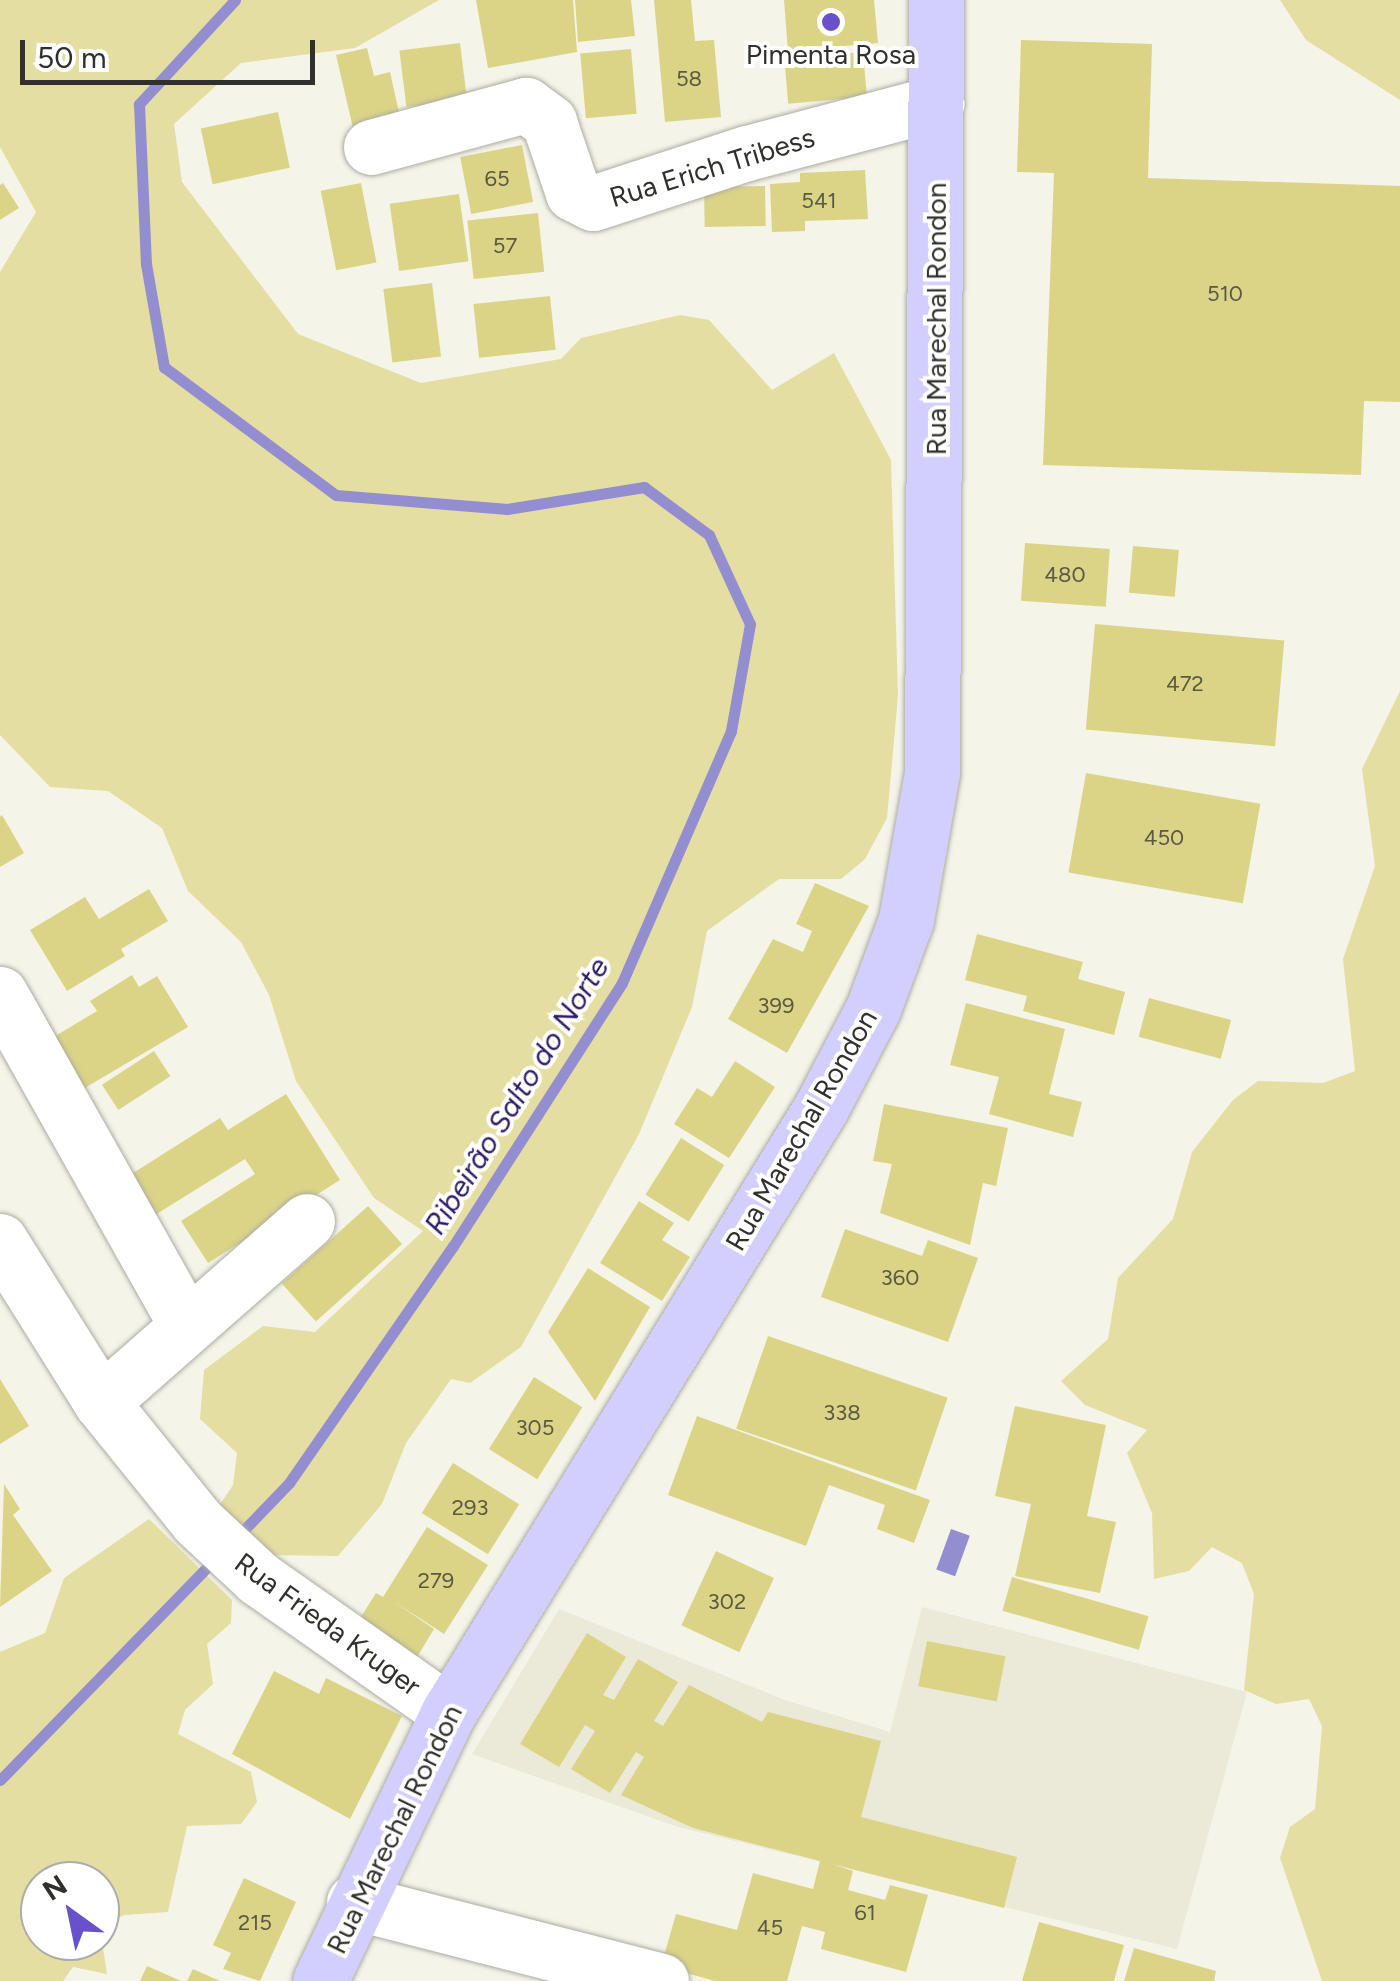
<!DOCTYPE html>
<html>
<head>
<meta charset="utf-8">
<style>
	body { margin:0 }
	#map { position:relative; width:1400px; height:1981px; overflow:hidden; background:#f5f4e9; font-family:Figtree,sans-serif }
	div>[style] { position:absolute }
	.built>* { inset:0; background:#ebe9d7 }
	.green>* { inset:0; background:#e4dea2 }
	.water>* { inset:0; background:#938ed0; transform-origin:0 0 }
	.stream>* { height:11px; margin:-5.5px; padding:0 5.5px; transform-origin:5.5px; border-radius:5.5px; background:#938ed0 }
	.building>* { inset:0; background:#dbd487; transform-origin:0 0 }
	.roads { filter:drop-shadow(0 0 2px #acaca2) drop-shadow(0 0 2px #acaca2) }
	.minor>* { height:55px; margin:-27.5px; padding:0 27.5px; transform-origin:27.5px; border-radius:27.5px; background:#fff }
	.major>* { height:55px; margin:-27.5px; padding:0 27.5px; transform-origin:27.5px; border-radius:27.5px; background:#d2cefd }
	.dots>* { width:28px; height:28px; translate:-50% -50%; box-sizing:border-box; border:5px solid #fff; border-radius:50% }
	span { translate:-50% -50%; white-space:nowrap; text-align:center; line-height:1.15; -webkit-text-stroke:8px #fff; paint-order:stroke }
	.number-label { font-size:22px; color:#5b5943 }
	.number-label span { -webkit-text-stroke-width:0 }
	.poi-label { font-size:28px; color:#30302c }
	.street-label { font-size:28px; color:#30302c }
	.water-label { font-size:30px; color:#2e1c69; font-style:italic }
	.north { position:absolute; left:20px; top:1861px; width:100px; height:100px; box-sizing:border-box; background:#fff; border:2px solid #acacab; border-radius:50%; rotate:327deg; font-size:28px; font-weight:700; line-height:40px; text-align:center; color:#30302c }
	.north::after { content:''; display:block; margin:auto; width:35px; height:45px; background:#6851ca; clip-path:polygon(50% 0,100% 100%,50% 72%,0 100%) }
	.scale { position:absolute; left:20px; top:40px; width:295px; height:45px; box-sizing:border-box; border:5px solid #30302c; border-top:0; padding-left:12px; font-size:30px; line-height:35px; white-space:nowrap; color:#30302c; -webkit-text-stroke:8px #fff; paint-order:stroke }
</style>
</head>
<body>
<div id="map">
	<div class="built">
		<div style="clip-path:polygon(922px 1607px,1247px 1692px,1177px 1949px,678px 1827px,472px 1754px,559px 1609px,785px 1700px,890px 1732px)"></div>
	</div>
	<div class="green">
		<div style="clip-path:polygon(0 0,439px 0,355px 48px,241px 63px,174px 124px,182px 182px,298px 334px,421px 383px,561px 359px,581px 338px,680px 315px,709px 320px,772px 390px,834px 353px,891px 460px,898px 696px,887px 818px,865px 859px,841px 879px,779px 879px,707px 931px,692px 1007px,639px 1134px,521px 1347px,470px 1383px,451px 1379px,406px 1443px,382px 1504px,338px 1556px,265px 1555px,217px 1509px,233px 1485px,237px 1453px,200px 1419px,204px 1370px,263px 1326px,315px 1332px,423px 1231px,374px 1198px,296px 1081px,269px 995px,241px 942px,188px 891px,162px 828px,108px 791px,50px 787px,0 735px,0 272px,36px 212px,0 147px)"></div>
		<div style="clip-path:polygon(1280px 0,1400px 0,1400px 100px,1306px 40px)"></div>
		<div style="clip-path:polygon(1400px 691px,1400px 1981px,1322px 1981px,1280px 1858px,1290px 1827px,1315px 1809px,1322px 1726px,1309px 1699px,1276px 1704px,1244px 1690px,1254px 1594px,1242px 1563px,1212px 1547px,1189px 1571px,1154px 1579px,1152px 1513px,1127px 1453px,1147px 1430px,1085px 1405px,1061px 1381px,1108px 1339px,1118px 1278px,1173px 1219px,1192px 1152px,1233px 1100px,1258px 1081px,1323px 1083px,1355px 1071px,1343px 959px,1375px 866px,1362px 769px)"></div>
		<div style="clip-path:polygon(evenodd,149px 1519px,232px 1600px,231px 1623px,207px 1644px,213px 1684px,185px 1710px,178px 1734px,251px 1772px,257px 1802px,241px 1824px,187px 1826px,168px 1912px,124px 1915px,100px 1928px,107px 1974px,73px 1967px,63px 1981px,0 1981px,0 1652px,45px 1633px,64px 1578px,149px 1519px,40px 1881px,100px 1881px,100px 1941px,40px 1941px,40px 1881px)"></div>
	</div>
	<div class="water">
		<div style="left:951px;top:1529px;width:20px;height:43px;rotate:20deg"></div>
	</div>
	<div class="stream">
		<div style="left:235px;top:0;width:142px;rotate:132.7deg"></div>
		<div style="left:139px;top:104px;width:160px;rotate:87.5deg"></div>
		<div style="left:146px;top:264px;width:105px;rotate:80.1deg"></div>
		<div style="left:164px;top:367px;width:214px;rotate:36.7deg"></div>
		<div style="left:336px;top:495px;width:172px;rotate:4.7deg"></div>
		<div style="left:507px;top:509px;width:139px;rotate:-9.1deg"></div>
		<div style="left:644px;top:487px;width:81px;rotate:36.4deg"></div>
		<div style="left:709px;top:535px;width:98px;rotate:65.3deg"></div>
		<div style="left:750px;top:624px;width:109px;rotate:100.1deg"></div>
		<div style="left:731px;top:731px;width:275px;rotate:113.4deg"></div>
		<div style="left:622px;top:983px;width:313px;rotate:122.7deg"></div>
		<div style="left:453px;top:1246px;width:288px;rotate:124.7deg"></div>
		<div style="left:289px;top:1483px;width:75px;rotate:133.9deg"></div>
		<div style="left:0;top:1780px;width:311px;rotate:-45.8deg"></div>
	</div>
	<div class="building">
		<div style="clip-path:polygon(476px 0,573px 0,577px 52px,488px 68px)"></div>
		<div style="clip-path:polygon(575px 0,631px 0,635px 36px,578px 42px)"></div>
		<div style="clip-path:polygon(654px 0,691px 0,695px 41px,714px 40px,721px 117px,665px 122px)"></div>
		<div style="clip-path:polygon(784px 0,874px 0,878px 43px,788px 51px)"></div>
		<div style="clip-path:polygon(1021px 40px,1152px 44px,1148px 178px,1400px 186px,1400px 402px,1364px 401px,1361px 475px,1043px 465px,1054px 173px,1017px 172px)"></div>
		<div style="left:460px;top:43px;width:57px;height:61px;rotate:83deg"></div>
		<div style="clip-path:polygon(367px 48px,374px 76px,390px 72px,400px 117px,353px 128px,336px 55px)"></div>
		<div style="left:631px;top:49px;width:65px;height:51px;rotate:85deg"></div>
		<div style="left:863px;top:52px;width:45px;height:79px;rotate:85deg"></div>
		<div style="left:278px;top:112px;width:57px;height:79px;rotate:78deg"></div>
		<div style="left:522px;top:145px;width:58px;height:63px;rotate:79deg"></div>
		<div style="clip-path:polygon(865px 170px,868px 219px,805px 221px,805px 231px,772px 232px,770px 184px,800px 182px,800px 173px)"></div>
		<div style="clip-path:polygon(3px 183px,19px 208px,0 220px,0 185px)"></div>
		<div style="left:361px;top:183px;width:81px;height:41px;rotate:79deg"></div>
		<div style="left:765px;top:186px;width:40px;height:61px;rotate:89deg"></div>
		<div style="left:459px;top:194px;width:68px;height:70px;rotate:82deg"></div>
		<div style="left:538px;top:213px;width:59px;height:71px;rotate:84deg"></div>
		<div style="left:432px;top:283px;width:74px;height:49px;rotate:83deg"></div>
		<div style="left:550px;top:296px;width:54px;height:77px;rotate:84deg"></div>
		<div style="left:1025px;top:543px;width:85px;height:58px;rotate:4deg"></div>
		<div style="left:1133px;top:546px;width:46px;height:47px;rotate:5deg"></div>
		<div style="left:1095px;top:624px;width:190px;height:106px;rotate:5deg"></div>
		<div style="left:1086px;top:773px;width:177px;height:101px;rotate:10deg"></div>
		<div style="clip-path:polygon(2px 815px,24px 853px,0 867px,0 817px)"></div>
		<div style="clip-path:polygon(815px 883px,869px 906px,787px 1053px,728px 1019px,773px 939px,803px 952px,812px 931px,796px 924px)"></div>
		<div style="clip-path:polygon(149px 889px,168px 921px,121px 949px,125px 956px,67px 991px,30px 930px,85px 897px,99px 919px)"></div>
		<div style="clip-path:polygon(977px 934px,1083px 962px,1078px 979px,1125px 992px,1114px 1035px,1023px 1011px,1027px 996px,965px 980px)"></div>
		<div style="clip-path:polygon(132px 975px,139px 987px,157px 976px,188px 1027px,83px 1089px,52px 1038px,97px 1011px,90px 1001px)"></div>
		<div style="left:1149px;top:998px;width:85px;height:40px;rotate:15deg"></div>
		<div style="clip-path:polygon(966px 1003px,1065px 1029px,1049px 1094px,1082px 1102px,1073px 1137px,989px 1114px,999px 1077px,950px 1065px)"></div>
		<div style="left:154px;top:1051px;width:30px;height:62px;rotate:57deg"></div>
		<div style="clip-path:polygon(735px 1061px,775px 1087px,729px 1158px,674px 1124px,697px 1088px,712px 1097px)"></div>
		<div style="clip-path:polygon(286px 1094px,340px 1180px,208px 1263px,181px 1221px,255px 1174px,245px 1159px,155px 1215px,130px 1175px,220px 1118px,228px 1130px)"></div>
		<div style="clip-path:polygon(884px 1104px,1008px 1128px,996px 1186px,983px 1183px,970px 1245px,880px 1213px,892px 1164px,873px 1161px)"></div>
		<div style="left:681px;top:1138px;width:51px;height:67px;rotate:32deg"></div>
		<div style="clip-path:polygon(639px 1201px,674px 1223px,662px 1240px,690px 1257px,662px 1301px,600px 1263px)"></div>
		<div style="left:368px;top:1206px;width:51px;height:116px;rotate:48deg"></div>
		<div style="clip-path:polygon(845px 1229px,922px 1256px,928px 1240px,978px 1258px,948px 1342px,821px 1297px)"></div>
		<div style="clip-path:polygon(588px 1268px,650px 1307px,595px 1401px,548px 1332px)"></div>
		<div style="left:768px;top:1336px;width:190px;height:98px;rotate:19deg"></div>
		<div style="left:534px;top:1377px;width:57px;height:85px;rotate:32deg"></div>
		<div style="clip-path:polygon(0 1379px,29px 1426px,0 1444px)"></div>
		<div style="clip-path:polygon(1015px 1406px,1106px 1425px,1087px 1516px,1116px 1522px,1100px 1593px,1015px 1576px,1031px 1504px,995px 1496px)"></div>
		<div style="clip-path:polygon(697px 1416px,930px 1500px,914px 1543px,877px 1529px,885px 1505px,829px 1485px,806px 1546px,668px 1495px)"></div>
		<div style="left:453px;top:1463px;width:78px;height:59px;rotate:32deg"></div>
		<div style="clip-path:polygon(4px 1484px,20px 1509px,13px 1515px,52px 1571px,0 1607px)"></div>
		<div style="clip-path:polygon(427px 1527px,488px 1565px,444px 1634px,393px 1601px,434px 1629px,408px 1672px,349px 1636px,376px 1593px,383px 1597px)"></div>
		<div style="left:716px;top:1551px;width:64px;height:82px;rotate:25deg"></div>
		<div style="left:1012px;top:1577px;width:142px;height:35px;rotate:16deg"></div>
		<div style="clip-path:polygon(587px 1633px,626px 1657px,603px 1695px,614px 1700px,638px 1659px,678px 1682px,654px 1721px,663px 1726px,689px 1685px,762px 1722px,768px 1712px,881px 1741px,861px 1817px,1017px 1857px,1004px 1908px,832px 1864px,853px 1871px,848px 1890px,885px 1900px,890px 1885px,928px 1895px,906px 1972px,821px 1949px,825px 1932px,802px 1926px,787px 1981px,715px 1981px,661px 1966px,676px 1914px,737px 1930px,753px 1873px,813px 1889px,820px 1861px,693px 1828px,621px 1795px,644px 1757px,636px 1752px,610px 1793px,571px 1769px,595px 1731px,585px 1725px,559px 1767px,520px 1744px)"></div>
		<div style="left:927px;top:1641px;width:80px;height:46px;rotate:11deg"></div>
		<div style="clip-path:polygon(274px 1671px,319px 1694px,326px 1678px,402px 1716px,350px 1819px,232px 1754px)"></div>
		<div style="clip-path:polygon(244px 1878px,296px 1902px,260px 1981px,223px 1969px,231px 1953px,213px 1945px)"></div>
		<div style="clip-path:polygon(1039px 1922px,1124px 1945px,1114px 1981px,1022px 1981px)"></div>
		<div style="clip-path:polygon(1134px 1948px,1216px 1971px,1214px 1981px,1124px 1981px)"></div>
		<div style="clip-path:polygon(147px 1966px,181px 1981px,140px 1981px)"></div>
		<div style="clip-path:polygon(193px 1969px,220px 1981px,187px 1981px)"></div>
	</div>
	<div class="roads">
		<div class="minor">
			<div style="left:371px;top:147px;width:161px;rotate:-15.2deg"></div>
			<div style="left:526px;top:105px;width:29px;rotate:36deg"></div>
			<div style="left:549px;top:122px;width:75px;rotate:71.3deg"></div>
			<div style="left:573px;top:193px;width:22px;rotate:27deg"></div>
			<div style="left:593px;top:203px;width:162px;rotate:-18deg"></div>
			<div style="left:747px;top:153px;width:196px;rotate:-14.8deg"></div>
			<div style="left:0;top:994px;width:379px;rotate:60.6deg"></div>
			<div style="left:0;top:1241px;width:190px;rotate:57.9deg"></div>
			<div style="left:101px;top:1402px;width:154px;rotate:51.1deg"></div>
			<div style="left:198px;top:1522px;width:82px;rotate:43deg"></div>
			<div style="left:258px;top:1578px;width:233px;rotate:35.1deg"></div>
			<div style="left:101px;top:1402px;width:274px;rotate:-41.3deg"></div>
			<div style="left:354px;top:1902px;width:317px;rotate:14.4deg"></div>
		</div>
		<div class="major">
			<div style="left:320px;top:1981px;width:298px;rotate:-64.4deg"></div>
			<div style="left:449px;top:1712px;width:709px;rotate:-58.37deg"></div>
			<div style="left:821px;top:1108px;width:112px;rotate:-62.3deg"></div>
			<div style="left:873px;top:1009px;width:95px;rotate:-69.7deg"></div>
			<div style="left:906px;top:920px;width:149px;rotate:-80deg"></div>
			<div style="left:932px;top:773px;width:773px;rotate:-89.7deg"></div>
		</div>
	</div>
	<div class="dots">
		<div style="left:831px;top:22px;background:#6851ca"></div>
	</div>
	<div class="number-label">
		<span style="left:689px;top:79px">58</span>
		<span style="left:497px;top:179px">65</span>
		<span style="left:819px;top:201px">541</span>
		<span style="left:505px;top:246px">57</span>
		<span style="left:1225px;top:294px">510</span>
		<span style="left:1065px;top:575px">480</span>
		<span style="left:1185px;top:684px">472</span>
		<span style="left:1164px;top:838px">450</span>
		<span style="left:776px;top:1006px">399</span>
		<span style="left:900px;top:1278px">360</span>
		<span style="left:842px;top:1413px">338</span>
		<span style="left:535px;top:1428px">305</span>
		<span style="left:470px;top:1508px">293</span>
		<span style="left:436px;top:1581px">279</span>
		<span style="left:727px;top:1602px">302</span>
		<span style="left:865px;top:1913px">61</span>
		<span style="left:255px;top:1923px">215</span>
		<span style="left:770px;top:1928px">45</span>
	</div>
	<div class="poi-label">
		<span style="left:831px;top:54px">Pimenta Rosa</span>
	</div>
	<div class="street-label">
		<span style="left:712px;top:167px;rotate:-17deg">Rua Erich Tribess</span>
		<span style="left:936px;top:319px;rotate:-90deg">Rua Marechal Rondon</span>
		<span style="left:801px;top:1130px;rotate:-60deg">Rua Marechal Rondon</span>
		<span style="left:328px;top:1624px;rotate:36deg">Rua Frieda Kruger</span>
		<span style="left:394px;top:1829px;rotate:-64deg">Rua Marechal Rondon</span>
	</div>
	<div class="water-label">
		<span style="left:517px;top:1096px;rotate:-58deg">Ribeirão Salto do Norte</span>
	</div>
	<div class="north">N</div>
	<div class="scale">50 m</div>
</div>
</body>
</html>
